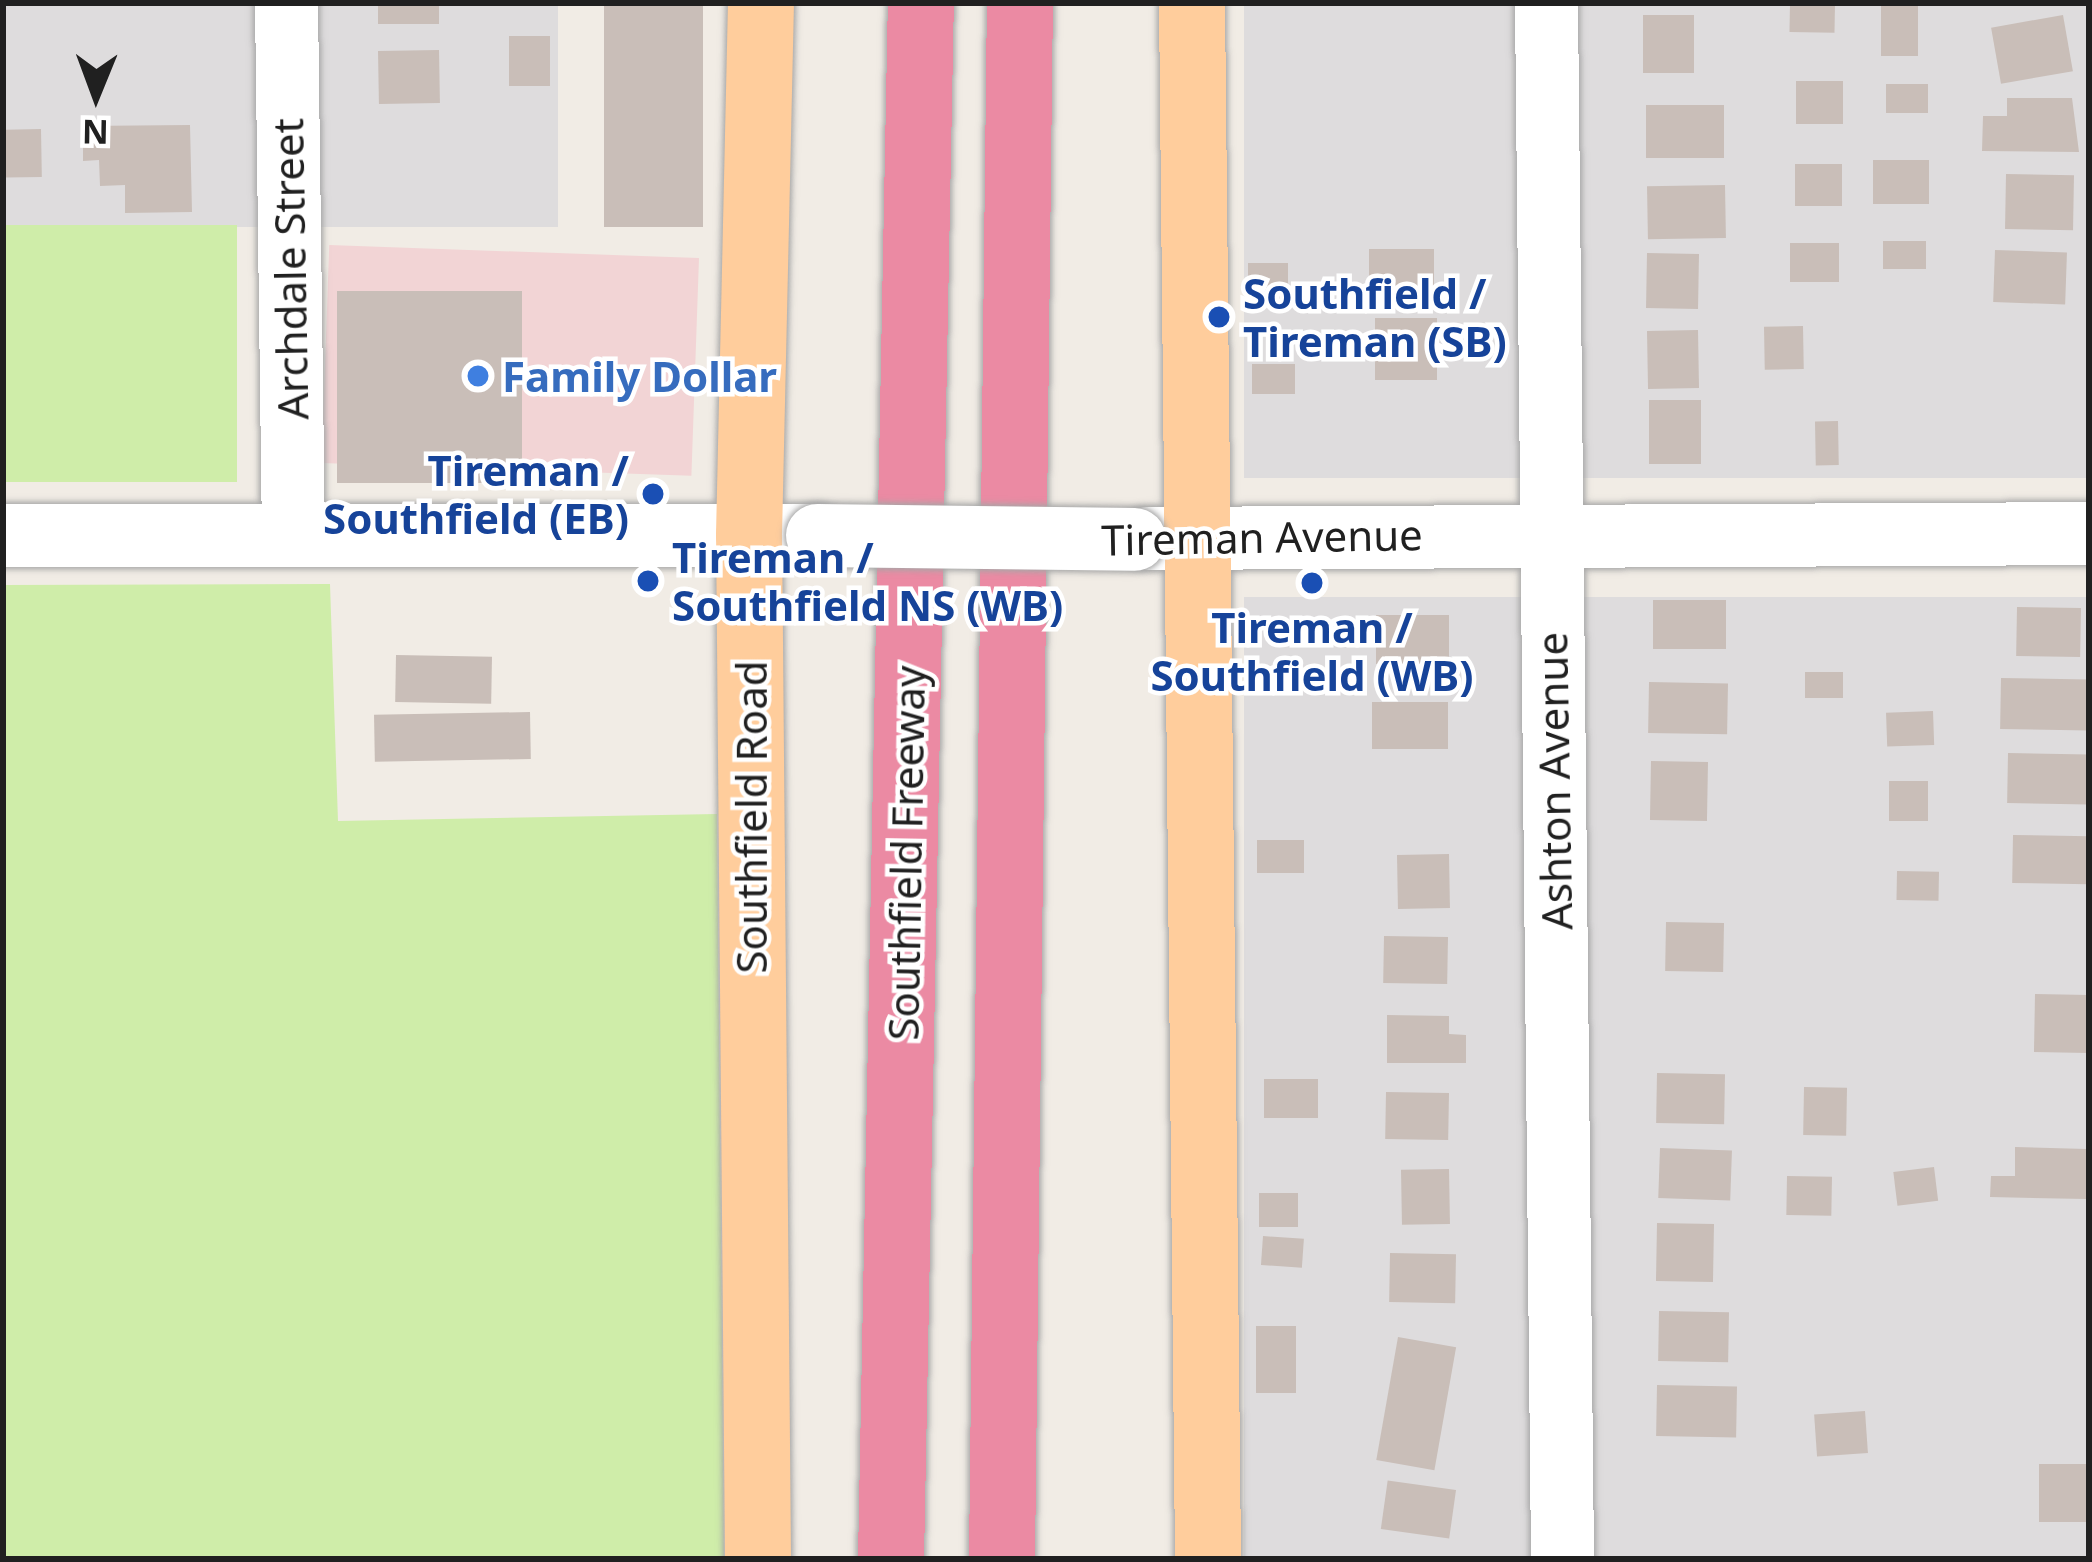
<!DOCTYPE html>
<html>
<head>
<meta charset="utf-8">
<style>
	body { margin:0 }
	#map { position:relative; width:2092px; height:1562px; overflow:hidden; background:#f1ece5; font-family:"Noto Sans",sans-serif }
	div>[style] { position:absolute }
	.residential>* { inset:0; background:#dedcdd; transform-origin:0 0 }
	.commercial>* { inset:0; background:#f2d4d5; transform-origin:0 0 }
	.grass>* { inset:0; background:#cfeda9; transform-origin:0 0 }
	.building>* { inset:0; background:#c9beb8; transform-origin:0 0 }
	.roads { filter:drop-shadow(0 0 3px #a7a7a7) drop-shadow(0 0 3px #a7a7a7) }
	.minor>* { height:63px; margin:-31.5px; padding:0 31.5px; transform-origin:31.5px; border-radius:31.5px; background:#fff }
	.major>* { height:66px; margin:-33px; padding:0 33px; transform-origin:33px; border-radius:33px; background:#ffcd9c }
	.highway>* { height:66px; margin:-33px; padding:0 33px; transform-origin:33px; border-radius:33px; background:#eb8aa3 }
	.bridges { filter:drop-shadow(0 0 3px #a7a7a7) drop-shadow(0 0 3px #a7a7a7) }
	.minor-bridge>* { height:63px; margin:-31.5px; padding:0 31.5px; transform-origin:31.5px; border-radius:31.5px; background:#fff }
	.dots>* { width:33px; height:33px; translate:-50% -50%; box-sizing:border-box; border:6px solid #fff; border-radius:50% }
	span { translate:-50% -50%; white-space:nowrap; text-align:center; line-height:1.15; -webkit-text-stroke:9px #fff; paint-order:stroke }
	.street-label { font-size:42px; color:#202020 }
	.transit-label { font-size:42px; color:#164399; font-weight:700 }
	.left { translate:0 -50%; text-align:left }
	.right { translate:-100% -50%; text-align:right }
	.shop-label { font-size:42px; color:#366cbe; font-weight:700 }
	.frame { position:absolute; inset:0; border:6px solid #202020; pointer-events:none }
	.north { position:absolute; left:36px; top:36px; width:120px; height:120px; -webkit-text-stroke:9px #fff; paint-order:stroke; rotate:181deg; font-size:33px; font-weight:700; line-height:48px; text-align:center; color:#202020 }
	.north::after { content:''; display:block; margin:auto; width:42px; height:54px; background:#202020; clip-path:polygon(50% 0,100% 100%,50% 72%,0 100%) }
</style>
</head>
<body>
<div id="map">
	<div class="residential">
		<div style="left:3px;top:3px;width:555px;height:224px"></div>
		<div style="left:1244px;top:3px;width:845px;height:475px"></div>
		<div style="left:2089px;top:597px;width:962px;height:845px;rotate:90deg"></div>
	</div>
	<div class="commercial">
		<div style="left:699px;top:258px;width:218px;height:370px;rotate:92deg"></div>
	</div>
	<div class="grass">
		<div style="left:237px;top:225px;width:257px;height:234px;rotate:90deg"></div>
		<div style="clip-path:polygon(330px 584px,338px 821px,717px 814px,724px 1559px,3px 1559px,3px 585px)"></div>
	</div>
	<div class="building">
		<div style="left:378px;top:3px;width:61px;height:21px"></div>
		<div style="left:604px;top:3px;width:99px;height:224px"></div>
		<div style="left:1790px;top:3px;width:45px;height:29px;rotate:1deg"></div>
		<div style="left:1881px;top:3px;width:37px;height:53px"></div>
		<div style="left:1694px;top:15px;width:58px;height:51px;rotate:90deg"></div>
		<div style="left:2063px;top:15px;width:57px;height:73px;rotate:80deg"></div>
		<div style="left:550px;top:36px;width:50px;height:41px;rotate:90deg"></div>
		<div style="left:439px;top:50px;width:53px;height:61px;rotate:89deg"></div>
		<div style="left:1796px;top:81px;width:47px;height:43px"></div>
		<div style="left:1886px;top:84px;width:42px;height:29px"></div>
		<div style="clip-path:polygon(2007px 98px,2072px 98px,2079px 152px,1982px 151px,1983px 116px,2007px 116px)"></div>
		<div style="left:1724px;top:105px;width:53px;height:78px;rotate:90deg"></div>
		<div style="clip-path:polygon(190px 125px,192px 212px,125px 213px,125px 185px,100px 186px,99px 160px,83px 161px,83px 126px)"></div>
		<div style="left:41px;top:129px;width:48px;height:36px;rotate:89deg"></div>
		<div style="left:1873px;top:160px;width:56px;height:44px"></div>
		<div style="left:1795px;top:164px;width:47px;height:42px"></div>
		<div style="left:2006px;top:174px;width:68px;height:55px;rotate:1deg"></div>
		<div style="left:1725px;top:185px;width:53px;height:78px;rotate:89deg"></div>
		<div style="left:1883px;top:241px;width:43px;height:28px"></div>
		<div style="left:1790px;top:243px;width:49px;height:39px"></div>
		<div style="left:1369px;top:249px;width:65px;height:48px"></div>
		<div style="left:1995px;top:250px;width:72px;height:52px;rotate:2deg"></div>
		<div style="left:1647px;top:253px;width:52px;height:55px;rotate:1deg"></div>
		<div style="left:1248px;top:263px;width:40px;height:44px"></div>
		<div style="left:522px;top:291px;width:192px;height:185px;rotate:90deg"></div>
		<div style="left:1437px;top:318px;width:62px;height:62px;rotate:90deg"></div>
		<div style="left:1803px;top:326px;width:43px;height:39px;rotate:89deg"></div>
		<div style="left:1698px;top:330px;width:58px;height:51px;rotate:89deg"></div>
		<div style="left:1252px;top:364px;width:43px;height:30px"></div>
		<div style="left:1701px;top:400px;width:64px;height:52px;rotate:90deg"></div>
		<div style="left:1838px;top:421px;width:44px;height:23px;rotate:89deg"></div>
		<div style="left:1653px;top:600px;width:73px;height:49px"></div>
		<div style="left:2017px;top:607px;width:64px;height:49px;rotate:1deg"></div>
		<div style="left:1449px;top:615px;width:49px;height:73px;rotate:90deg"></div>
		<div style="left:396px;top:655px;width:96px;height:47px;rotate:1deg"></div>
		<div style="left:1805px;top:672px;width:38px;height:26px"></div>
		<div style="left:2001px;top:678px;width:88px;height:51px;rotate:1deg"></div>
		<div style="left:1649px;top:682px;width:79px;height:51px;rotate:1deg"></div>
		<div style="left:1372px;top:702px;width:76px;height:47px"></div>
		<div style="left:1933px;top:711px;width:34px;height:47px;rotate:88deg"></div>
		<div style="left:530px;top:712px;width:47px;height:156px;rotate:89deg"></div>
		<div style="left:2008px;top:753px;width:81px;height:50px;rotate:1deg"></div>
		<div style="left:1651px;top:761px;width:57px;height:59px;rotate:1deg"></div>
		<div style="left:1889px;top:781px;width:39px;height:40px"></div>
		<div style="left:2013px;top:835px;width:76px;height:48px;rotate:1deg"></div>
		<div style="left:1257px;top:840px;width:47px;height:33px"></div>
		<div style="left:1449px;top:854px;width:54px;height:52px;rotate:89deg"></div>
		<div style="left:1897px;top:871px;width:42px;height:29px;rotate:1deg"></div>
		<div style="left:1666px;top:922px;width:58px;height:49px;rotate:1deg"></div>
		<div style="left:1384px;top:936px;width:64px;height:47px;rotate:1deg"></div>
		<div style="left:2035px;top:994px;width:54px;height:58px;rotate:1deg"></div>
		<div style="clip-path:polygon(1387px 1015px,1449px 1016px,1449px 1034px,1466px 1035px,1466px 1063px,1387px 1063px)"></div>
		<div style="left:1657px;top:1073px;width:68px;height:50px;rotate:1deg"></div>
		<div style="left:1264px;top:1079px;width:54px;height:39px"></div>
		<div style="left:1804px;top:1087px;width:43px;height:48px;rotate:1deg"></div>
		<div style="left:1386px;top:1092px;width:63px;height:47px;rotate:1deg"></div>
		<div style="clip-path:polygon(2015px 1147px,2087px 1149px,2086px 1199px,1990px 1197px,1991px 1176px,2015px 1176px)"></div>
		<div style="left:1660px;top:1148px;width:72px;height:50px;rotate:2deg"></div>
		<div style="left:1934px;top:1167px;width:34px;height:41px;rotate:83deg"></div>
		<div style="left:1449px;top:1169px;width:55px;height:48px;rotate:89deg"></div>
		<div style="left:1787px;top:1176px;width:45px;height:39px;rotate:1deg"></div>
		<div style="left:1259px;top:1193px;width:39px;height:34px"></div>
		<div style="left:1657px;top:1223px;width:57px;height:58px;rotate:1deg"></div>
		<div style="left:1263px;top:1236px;width:41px;height:29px;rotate:4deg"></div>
		<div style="left:1390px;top:1253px;width:66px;height:49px;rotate:1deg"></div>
		<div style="left:1659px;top:1311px;width:70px;height:50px;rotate:1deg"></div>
		<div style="left:1256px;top:1326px;width:40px;height:67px"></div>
		<div style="left:1398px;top:1337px;width:59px;height:125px;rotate:10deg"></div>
		<div style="left:1657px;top:1385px;width:80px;height:51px;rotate:1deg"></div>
		<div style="left:1865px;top:1411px;width:42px;height:51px;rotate:86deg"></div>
		<div style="left:2089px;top:1464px;width:58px;height:50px;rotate:90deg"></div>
		<div style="left:1456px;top:1490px;width:49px;height:69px;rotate:98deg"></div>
	</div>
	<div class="roads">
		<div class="minor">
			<div style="left:286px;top:3px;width:532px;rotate:89.25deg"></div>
			<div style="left:1546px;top:3px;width:1556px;rotate:89.41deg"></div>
			<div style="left:3px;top:535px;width:814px"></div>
			<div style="left:1148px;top:538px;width:941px;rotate:-0.3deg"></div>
		</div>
		<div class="major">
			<div style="left:1192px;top:3px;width:1556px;rotate:89.41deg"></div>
			<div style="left:758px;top:1559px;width:1024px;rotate:-90.5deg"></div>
			<div style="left:749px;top:535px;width:532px;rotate:-88.71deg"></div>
		</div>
		<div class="highway">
			<div style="left:891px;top:1559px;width:1556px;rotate:-88.9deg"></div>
			<div style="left:1002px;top:1559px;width:1556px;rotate:-89.34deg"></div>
		</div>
	</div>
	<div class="bridges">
		<div class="minor-bridge">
			<div style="left:817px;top:535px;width:317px;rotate:0.7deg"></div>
		</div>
	</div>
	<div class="dots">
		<div style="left:1219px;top:317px;background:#1a4fb4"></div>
		<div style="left:478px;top:376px;background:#3f7fe0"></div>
		<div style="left:653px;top:494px;background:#1a4fb4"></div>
		<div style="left:648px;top:581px;background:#1a4fb4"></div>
		<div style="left:1312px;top:583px;background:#1a4fb4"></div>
	</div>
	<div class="street-label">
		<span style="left:290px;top:269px;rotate:-91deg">Archdale Street</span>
		<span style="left:1262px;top:537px;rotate:-1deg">Tireman Avenue</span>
		<span style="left:1554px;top:781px;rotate:-91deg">Ashton Avenue</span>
		<span style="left:751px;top:817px;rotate:-90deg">Southfield Road</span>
		<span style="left:906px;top:853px;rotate:-89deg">Southfield Freeway</span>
	</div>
	<div class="transit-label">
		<span class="left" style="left:1243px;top:317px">Southfield /<br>Tireman (SB)</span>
		<span class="right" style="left:629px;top:494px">Tireman /<br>Southfield (EB)</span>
		<span class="left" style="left:672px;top:581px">Tireman /<br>Southfield NS (WB)</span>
		<span style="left:1312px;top:651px">Tireman /<br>Southfield (WB)</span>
	</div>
	<div class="shop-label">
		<span class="left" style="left:502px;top:376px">Family Dollar</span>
	</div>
	<div class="frame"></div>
	<div class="north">N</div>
</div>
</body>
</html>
